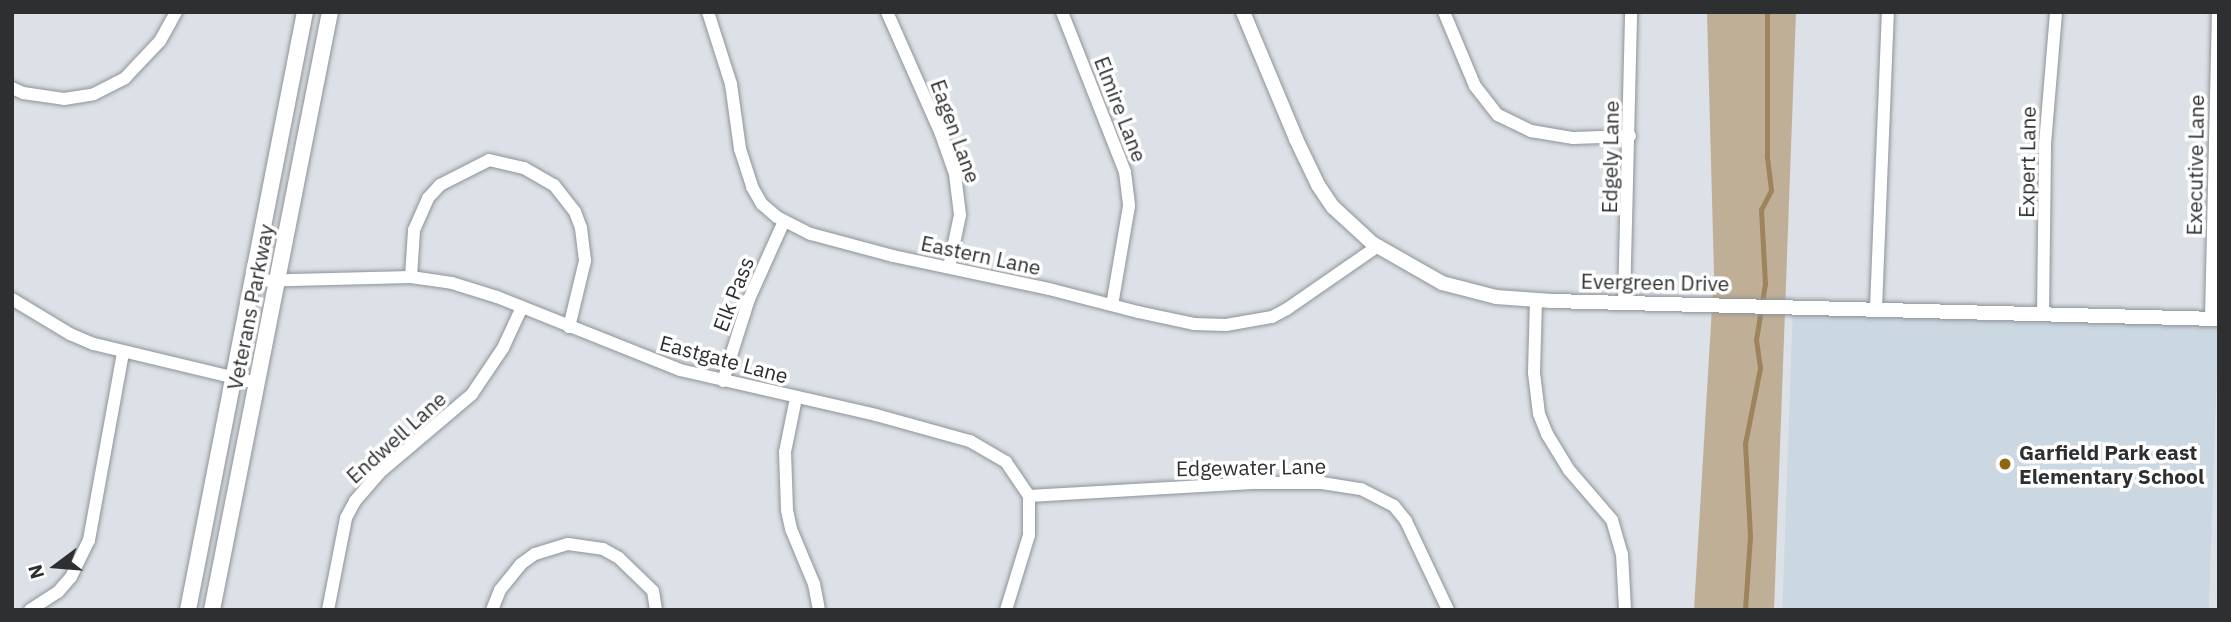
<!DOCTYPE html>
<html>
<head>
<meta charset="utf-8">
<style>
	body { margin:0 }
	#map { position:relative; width:2231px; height:622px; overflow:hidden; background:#dbe1e6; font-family:"IBM Plex Sans",sans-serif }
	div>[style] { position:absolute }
	.built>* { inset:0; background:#cbd7e1; transform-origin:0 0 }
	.green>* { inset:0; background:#c0af97 }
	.stream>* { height:4.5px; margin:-2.25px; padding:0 2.25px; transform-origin:2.25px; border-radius:2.25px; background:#9e845d }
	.roads { filter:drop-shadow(0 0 2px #8e9398) drop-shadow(0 0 2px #8e9398) }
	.minor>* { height:12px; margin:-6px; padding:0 6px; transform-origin:6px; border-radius:6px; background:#fff }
	.tertiary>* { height:14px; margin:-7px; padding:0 7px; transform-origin:7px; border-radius:7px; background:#fff }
	.secondary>* { height:16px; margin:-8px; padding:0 8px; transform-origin:8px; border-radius:8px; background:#fff }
	.dots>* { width:19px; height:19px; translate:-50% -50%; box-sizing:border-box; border:4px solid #fff; border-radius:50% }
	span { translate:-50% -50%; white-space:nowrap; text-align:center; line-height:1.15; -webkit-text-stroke:7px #fff; paint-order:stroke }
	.street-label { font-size:21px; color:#2d2f31 }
	.poi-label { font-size:21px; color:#2d2f31; font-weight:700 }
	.left { translate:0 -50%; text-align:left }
	.frame { position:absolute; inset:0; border:14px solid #2d2f31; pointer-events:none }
	.north { position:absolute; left:21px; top:531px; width:70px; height:70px; -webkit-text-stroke:5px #fff; paint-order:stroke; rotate:254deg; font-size:19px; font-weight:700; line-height:28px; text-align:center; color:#2d2f31 }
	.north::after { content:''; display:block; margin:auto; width:24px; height:32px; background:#2d2f31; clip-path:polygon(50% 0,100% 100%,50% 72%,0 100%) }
</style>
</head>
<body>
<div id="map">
	<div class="built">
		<div style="left:1793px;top:306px;width:426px;height:304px;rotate:2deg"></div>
	</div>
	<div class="green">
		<div style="clip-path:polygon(1707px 12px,1796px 12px,1774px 610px,1694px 610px,1714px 273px)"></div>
	</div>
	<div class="stream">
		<div style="left:1745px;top:610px;width:74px;rotate:-86.1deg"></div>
		<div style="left:1750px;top:536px;width:92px;rotate:-93.1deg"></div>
		<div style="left:1745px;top:444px;width:77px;rotate:-78.8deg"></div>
		<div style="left:1760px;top:368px;width:28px;rotate:-98deg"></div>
		<div style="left:1756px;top:340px;width:57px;rotate:-80.9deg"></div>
		<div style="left:1765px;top:284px;width:74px;rotate:-93.1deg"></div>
		<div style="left:1761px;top:210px;width:22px;rotate:-63deg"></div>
		<div style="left:1771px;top:190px;width:35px;rotate:-97deg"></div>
		<div style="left:1767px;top:155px;width:143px;rotate:-90deg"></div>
	</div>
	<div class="roads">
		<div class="minor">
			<div style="left:708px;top:12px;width:76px;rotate:72.3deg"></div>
			<div style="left:731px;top:84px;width:66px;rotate:82.1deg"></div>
			<div style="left:740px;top:149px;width:40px;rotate:72deg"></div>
			<div style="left:752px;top:187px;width:20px;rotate:60deg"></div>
			<div style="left:762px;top:204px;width:20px;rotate:41deg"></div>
			<div style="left:777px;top:217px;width:38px;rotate:27deg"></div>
			<div style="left:811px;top:234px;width:85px;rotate:15deg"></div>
			<div style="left:893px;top:256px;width:159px;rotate:11.9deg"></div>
			<div style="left:1049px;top:289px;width:92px;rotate:14.5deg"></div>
			<div style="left:1138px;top:312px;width:57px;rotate:12.1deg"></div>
			<div style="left:1194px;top:324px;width:32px;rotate:2deg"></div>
			<div style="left:1226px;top:325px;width:47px;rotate:-9.9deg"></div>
			<div style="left:1272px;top:317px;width:17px;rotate:-28deg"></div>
			<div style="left:1287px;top:309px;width:111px;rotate:-34.7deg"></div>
			<div style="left:887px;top:12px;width:133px;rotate:66.1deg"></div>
			<div style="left:941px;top:134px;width:42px;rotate:70.7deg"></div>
			<div style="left:955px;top:174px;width:41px;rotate:83deg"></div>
			<div style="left:960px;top:215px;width:53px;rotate:101.9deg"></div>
			<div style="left:1062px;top:12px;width:172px;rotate:68.5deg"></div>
			<div style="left:1125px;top:172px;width:34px;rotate:83deg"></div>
			<div style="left:1129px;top:206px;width:100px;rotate:99.7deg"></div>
			<div style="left:1444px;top:12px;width:80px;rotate:67.3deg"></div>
			<div style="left:1475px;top:86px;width:37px;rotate:52deg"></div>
			<div style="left:1498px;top:115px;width:37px;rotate:26deg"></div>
			<div style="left:1531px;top:131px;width:43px;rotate:9.5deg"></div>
			<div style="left:1573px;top:138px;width:57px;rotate:-2deg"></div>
			<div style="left:12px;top:88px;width:12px;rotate:24deg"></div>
			<div style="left:23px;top:93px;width:41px;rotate:8.3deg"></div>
			<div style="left:64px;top:99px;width:30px;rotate:-9deg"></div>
			<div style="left:94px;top:94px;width:35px;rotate:-27deg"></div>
			<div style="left:125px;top:78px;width:51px;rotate:-46.6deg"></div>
			<div style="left:160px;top:41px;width:33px;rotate:-61deg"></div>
			<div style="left:411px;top:277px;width:47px;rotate:-86.3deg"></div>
			<div style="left:414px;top:230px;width:35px;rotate:-66deg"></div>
			<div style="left:428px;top:198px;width:18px;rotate:-47deg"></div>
			<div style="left:440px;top:185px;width:55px;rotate:-27deg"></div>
			<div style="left:489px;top:160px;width:36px;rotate:13deg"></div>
			<div style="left:524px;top:168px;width:34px;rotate:30deg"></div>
			<div style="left:554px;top:185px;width:34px;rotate:52deg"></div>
			<div style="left:575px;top:212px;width:17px;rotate:69deg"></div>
			<div style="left:581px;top:228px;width:33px;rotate:83deg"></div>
			<div style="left:585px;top:261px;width:68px;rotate:103.6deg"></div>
			<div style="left:252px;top:281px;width:159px;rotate:-1.4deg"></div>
			<div style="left:411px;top:277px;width:41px;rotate:8.3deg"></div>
			<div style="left:452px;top:283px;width:47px;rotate:17.3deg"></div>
			<div style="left:497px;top:297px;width:197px;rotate:21.7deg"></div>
			<div style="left:680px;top:370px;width:201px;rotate:12.9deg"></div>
			<div style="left:876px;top:415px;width:98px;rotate:15.5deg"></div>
			<div style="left:970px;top:441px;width:42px;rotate:30.3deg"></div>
			<div style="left:1006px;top:462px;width:41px;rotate:55.9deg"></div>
			<div style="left:1029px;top:496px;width:39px;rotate:90deg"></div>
			<div style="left:1029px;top:535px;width:78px;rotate:107deg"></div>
			<div style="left:12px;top:299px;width:68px;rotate:31.1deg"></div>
			<div style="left:70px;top:334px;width:26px;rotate:23deg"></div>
			<div style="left:94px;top:344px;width:167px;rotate:13.5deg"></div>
			<div style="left:1536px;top:300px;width:73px;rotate:91.6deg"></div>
			<div style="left:1534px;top:373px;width:41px;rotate:83deg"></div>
			<div style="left:1539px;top:414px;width:22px;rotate:68deg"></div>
			<div style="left:1547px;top:434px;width:42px;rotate:58.6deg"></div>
			<div style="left:1569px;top:470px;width:66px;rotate:49.3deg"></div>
			<div style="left:1612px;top:520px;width:35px;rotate:74deg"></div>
			<div style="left:1622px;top:554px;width:56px;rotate:86.9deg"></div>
			<div style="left:1624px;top:303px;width:291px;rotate:-88.6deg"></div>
			<div style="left:1876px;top:308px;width:296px;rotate:-87.7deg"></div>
			<div style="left:2043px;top:314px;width:170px;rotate:-89.3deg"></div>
			<div style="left:2045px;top:144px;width:132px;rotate:-85.2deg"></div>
			<div style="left:2211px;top:319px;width:307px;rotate:-88.7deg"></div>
			<div style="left:723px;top:381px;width:86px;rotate:-72.4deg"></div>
			<div style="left:749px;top:299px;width:85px;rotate:-65.8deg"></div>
			<div style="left:796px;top:398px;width:55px;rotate:101.5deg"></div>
			<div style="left:785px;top:452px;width:58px;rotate:88deg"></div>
			<div style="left:787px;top:510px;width:19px;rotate:78deg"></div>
			<div style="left:791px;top:529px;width:60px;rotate:67.3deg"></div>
			<div style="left:814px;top:584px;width:26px;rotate:79deg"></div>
			<div style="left:1029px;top:496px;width:228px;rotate:-3.3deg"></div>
			<div style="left:1257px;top:483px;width:65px"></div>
			<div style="left:1322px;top:483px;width:39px;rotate:9deg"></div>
			<div style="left:1361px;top:489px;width:37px;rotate:27deg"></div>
			<div style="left:1394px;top:506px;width:19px;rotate:51deg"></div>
			<div style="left:1406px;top:521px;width:98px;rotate:64.7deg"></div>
			<div style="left:30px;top:610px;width:33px;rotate:-33deg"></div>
			<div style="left:58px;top:592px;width:20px;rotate:-49deg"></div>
			<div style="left:71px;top:577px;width:41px;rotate:-64.1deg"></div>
			<div style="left:89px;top:540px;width:191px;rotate:-79.7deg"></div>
			<div style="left:328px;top:610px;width:94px;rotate:-78.9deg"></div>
			<div style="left:346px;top:518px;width:19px;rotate:-62deg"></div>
			<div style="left:355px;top:501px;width:37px;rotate:-49deg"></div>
			<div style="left:379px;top:473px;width:122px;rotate:-40.3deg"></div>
			<div style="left:472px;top:394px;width:55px;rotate:-56deg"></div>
			<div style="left:503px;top:348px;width:45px;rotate:-65.1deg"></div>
			<div style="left:492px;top:610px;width:22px;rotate:-68deg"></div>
			<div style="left:500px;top:590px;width:33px;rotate:-51deg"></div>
			<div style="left:521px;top:564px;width:17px;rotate:-36deg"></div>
			<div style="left:535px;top:554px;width:34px;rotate:-17deg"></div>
			<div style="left:568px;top:544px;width:35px;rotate:8deg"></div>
			<div style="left:603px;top:549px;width:18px;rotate:29deg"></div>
			<div style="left:619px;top:558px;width:47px;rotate:44.1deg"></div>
			<div style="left:653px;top:591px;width:19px;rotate:81deg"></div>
		</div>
		<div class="tertiary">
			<div style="left:1243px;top:12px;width:138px;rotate:67.3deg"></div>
			<div style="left:1296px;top:139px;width:51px;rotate:64.4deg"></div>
			<div style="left:1318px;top:185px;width:27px;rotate:56deg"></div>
			<div style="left:1333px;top:207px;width:53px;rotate:42.7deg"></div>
			<div style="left:1372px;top:243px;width:81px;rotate:29.7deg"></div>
			<div style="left:1442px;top:283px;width:56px;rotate:14.5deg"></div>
			<div style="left:1496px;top:297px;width:56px;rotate:4.1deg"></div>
			<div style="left:1552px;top:301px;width:667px;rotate:1.55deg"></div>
		</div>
		<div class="secondary">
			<div style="left:188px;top:610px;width:609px;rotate:-78.93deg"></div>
			<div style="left:212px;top:610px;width:610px;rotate:-78.84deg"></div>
		</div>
	</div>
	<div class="dots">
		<div style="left:2005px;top:464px;background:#91650f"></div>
	</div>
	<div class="street-label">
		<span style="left:1121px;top:109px;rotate:69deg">Elmire Lane</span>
		<span style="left:956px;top:131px;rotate:70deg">Eagen Lane</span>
		<span style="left:1610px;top:157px;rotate:-89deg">Edgely Lane</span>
		<span style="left:2027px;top:162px;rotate:-89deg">Expert Lane</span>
		<span style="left:2195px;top:165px;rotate:-89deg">Executive Lane</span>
		<span style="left:981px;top:255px;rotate:12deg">Eastern Lane</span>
		<span style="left:1655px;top:282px;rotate:1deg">Evergreen Drive</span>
		<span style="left:733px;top:294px;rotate:-69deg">Elk Pass</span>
		<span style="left:250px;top:307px;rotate:-79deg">Veterans Parkway</span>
		<span style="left:724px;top:359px;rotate:15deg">Eastgate Lane</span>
		<span style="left:396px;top:437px;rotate:-42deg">Endwell Lane</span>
		<span style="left:1251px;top:467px;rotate:-1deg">Edgewater Lane</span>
	</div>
	<div class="poi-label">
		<span class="left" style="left:2019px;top:464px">Garfield Park east<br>Elementary School</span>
	</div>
	<div class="frame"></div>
	<div class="north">N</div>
</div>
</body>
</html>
